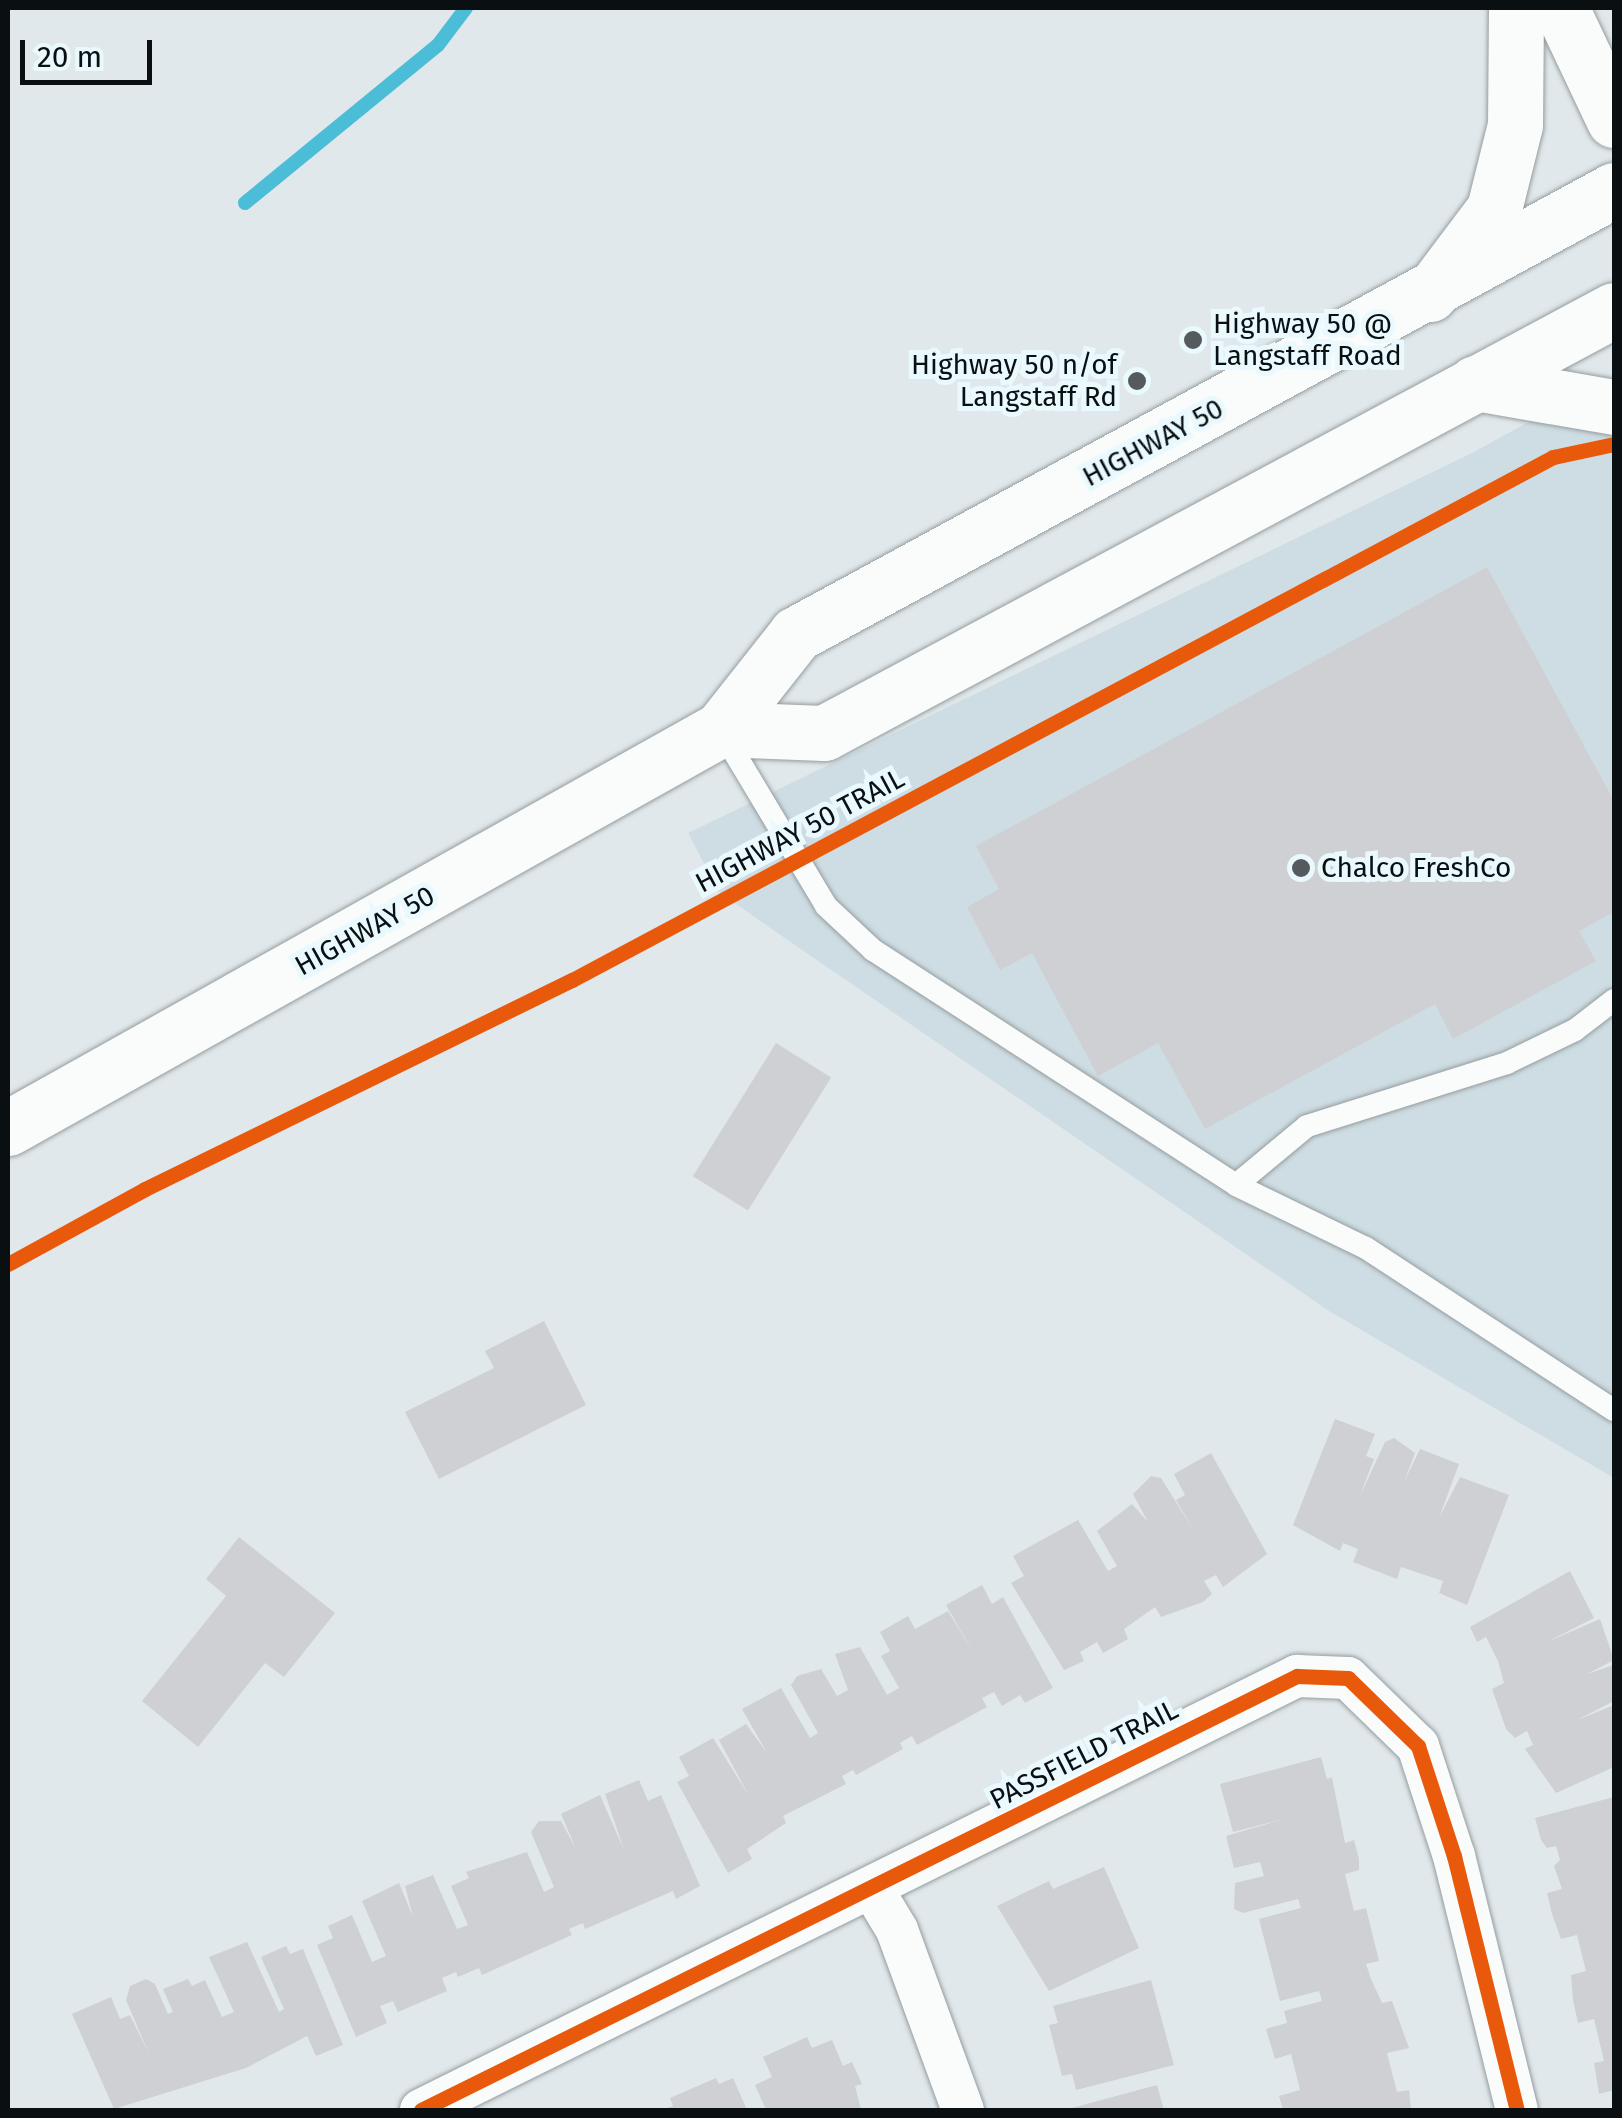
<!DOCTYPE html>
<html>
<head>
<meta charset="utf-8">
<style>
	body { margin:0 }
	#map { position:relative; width:1622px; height:2118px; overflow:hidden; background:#e0e8eb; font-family:"Fira Sans",sans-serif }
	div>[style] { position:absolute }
	.built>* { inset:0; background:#cedde3 }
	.stream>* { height:14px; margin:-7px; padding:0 7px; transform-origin:7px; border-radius:7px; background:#4cbdd6 }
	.building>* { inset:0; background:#cfd0d3; transform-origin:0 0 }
	.roads { filter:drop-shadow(0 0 2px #969d9f) drop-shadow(0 0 2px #969d9f) }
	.service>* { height:22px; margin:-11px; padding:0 11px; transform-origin:11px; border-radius:11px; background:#fafcfc }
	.minor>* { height:42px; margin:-21px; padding:0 21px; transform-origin:21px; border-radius:21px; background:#fafcfc }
	.secondary>* { height:55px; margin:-27.5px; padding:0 27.5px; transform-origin:27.5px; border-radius:27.5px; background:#fafcfc }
	.primary>* { height:55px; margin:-27.5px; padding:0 27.5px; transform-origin:27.5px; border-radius:27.5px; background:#fafcfc }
	.cycleway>* { height:15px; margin:-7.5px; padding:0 7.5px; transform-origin:7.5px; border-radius:7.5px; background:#e8590c }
	.dots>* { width:28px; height:28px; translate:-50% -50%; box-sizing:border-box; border:5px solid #e9f9fe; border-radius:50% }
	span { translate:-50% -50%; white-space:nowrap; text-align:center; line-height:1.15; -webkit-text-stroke:10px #e9f9fe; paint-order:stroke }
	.poi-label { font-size:28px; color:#0a0f11 }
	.left { translate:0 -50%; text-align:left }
	.right { translate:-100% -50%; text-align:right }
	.street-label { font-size:28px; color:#0a0f11 }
	.frame { position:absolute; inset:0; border:10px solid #0a0f11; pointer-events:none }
	.scale { position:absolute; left:20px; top:40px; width:132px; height:45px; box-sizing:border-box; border:5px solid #0a0f11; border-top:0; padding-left:12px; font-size:30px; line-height:35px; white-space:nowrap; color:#0a0f11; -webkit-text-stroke:8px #e9f9fe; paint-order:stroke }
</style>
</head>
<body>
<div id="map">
	<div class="built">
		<div style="clip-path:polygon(1592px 387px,1614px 393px,1614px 1478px,1329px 1311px,789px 941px,719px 892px,688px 833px,1474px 452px)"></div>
	</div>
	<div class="stream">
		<div style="left:245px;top:203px;width:249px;rotate:-39.3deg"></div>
		<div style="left:438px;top:45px;width:46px;rotate:-52.9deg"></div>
	</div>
	<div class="building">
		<div style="clip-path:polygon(1487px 567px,1614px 801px,1614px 912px,1579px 931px,1596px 961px,1453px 1039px,1435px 1004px,1205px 1129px,1158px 1043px,1098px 1076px,1032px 953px,1000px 970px,967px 907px,999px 889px,976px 846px)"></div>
		<div style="left:776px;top:1043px;width:65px;height:157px;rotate:32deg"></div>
		<div style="clip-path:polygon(544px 1321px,586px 1405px,439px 1479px,405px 1412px,494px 1368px,485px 1351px)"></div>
		<div style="clip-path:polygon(1335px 1419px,1375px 1434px,1366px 1456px,1374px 1459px,1360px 1496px,1385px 1442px,1394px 1438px,1415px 1453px,1404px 1482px,1420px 1449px,1459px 1464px,1439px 1518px,1460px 1477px,1509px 1495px,1467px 1605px,1439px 1593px,1443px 1581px,1401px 1567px,1397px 1579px,1353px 1562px,1358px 1549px,1343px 1543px,1340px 1551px,1293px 1525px)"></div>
		<div style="clip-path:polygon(1211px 1453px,1267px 1554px,1223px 1587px,1216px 1575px,1204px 1581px,1212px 1594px,1203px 1602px,1161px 1617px,1155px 1607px,1124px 1629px,1128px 1639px,1103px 1653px,1097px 1642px,1080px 1652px,1084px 1661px,1064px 1670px,1011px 1583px,1024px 1576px,1013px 1556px,1078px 1520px,1108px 1571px,1117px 1566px,1097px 1531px,1132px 1504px,1148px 1522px,1133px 1494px,1151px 1476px,1161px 1478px,1194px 1531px,1176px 1500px,1185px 1495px,1174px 1474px)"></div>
		<div style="clip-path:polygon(239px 1537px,335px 1613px,284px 1677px,265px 1663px,198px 1747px,142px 1701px,226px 1596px,206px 1579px)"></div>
		<div style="clip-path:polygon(1570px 1571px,1594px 1618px,1547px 1642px,1600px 1619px,1614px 1660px,1587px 1674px,1614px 1665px,1614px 1701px,1577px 1720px,1612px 1706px,1614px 1767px,1556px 1793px,1525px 1749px,1533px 1745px,1527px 1731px,1515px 1738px,1506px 1729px,1492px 1689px,1504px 1683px,1498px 1661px,1486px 1637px,1477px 1642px,1470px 1627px)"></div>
		<div style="clip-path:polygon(982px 1585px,992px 1604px,1003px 1597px,1053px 1688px,1025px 1703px,1020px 1695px,1002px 1706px,994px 1692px,982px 1698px,987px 1707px,917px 1745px,912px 1736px,900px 1743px,903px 1749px,856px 1775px,853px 1770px,842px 1776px,846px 1784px,783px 1816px,786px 1823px,747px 1849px,752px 1859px,728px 1873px,677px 1782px,689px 1776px,679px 1757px,713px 1738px,749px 1796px,719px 1740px,746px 1724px,767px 1753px,742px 1709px,781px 1688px,810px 1738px,818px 1733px,791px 1685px,797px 1676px,821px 1669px,837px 1696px,848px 1690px,835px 1654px,860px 1647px,887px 1695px,899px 1688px,881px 1656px,890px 1651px,880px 1632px,908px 1616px,915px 1629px,948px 1611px,973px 1652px,946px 1605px)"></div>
		<div style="clip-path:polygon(1321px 1757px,1327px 1779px,1332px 1777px,1345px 1843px,1354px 1840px,1359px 1859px,1359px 1870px,1345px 1874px,1354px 1911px,1366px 1908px,1379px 1961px,1366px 1964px,1371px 1979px,1382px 2003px,1392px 2001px,1409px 2048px,1387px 2053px,1397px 2092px,1409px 2090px,1411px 2110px,1283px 2110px,1279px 2096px,1300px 2090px,1291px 2054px,1275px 2059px,1266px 2029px,1287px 2023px,1284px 2011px,1322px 2001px,1319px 1991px,1280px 2001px,1259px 1919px,1301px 1908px,1298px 1899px,1243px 1913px,1234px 1909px,1235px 1883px,1264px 1876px,1260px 1862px,1234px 1868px,1226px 1836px,1287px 1818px,1233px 1832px,1220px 1784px)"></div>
		<div style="clip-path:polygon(639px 1780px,648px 1801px,661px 1795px,700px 1886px,676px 1899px,673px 1891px,585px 1929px,583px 1923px,569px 1929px,572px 1935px,482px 1975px,479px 1968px,458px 1977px,456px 1972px,442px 1978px,447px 1991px,398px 2012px,393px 2001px,380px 2006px,387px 2023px,356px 2037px,317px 1945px,333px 1938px,328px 1926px,352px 1915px,372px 1962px,386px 1956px,362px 1901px,399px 1883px,413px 1917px,405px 1886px,433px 1875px,457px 1929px,468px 1925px,451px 1886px,469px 1878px,466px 1872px,527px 1852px,544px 1892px,554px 1887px,531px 1832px,539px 1821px,561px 1821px,576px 1849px,561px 1814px,600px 1795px,624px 1850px,605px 1794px)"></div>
		<div style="clip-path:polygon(1614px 1797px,1614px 2090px,1599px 2094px,1594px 2063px,1604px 2061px,1594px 2019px,1578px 2023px,1573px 2000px,1571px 1975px,1586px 1971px,1577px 1935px,1561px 1939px,1552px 1914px,1547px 1893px,1562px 1889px,1554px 1866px,1560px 1860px,1556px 1846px,1547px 1848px,1541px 1840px,1535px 1818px)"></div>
		<div style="clip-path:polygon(1104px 1867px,1139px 1948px,1049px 1991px,997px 1906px,1049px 1881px,1053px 1889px)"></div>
		<div style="clip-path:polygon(247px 1942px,279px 2012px,284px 2009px,261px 1957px,286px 1946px,290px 1954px,303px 1949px,343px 2045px,316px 2056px,307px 2036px,246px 2068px,114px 2109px,72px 2014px,111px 1997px,120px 2019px,130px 2015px,149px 2054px,126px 2000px,130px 1986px,146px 1979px,155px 1984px,168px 2014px,173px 2012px,163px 1989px,188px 1979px,192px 1986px,205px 1980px,222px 2017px,234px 2012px,209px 1957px)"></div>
		<div style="clip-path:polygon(1151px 1980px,1174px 2065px,1076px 2090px,1072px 2074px,1062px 2076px,1049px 2025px,1058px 2023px,1053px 2006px)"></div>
		<div style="clip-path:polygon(807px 2037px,812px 2048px,832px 2040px,843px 2066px,852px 2062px,862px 2084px,855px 2086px,861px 2110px,766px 2110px,755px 2085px,772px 2077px,763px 2057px)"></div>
		<div style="clip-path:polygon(716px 2078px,719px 2084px,733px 2078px,747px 2110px,661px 2110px,673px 2106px,670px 2098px)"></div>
		<div style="clip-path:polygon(1157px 2085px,1164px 2110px,1068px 2110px,1068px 2109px)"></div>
	</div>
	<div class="roads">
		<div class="service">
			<div style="left:722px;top:732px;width:203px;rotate:59.1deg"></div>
			<div style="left:826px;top:906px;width:64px;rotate:43.1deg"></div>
			<div style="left:873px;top:950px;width:432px;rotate:32.9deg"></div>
			<div style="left:1614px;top:1000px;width:49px;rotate:142.4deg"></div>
			<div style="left:1575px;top:1030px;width:76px;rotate:154.1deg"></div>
			<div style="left:1507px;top:1063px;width:210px;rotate:162.5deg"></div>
			<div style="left:1307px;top:1126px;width:92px;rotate:140.3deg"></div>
			<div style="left:1236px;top:1185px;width:144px;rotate:25.9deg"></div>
			<div style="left:1366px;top:1248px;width:296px;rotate:33.2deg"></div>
		</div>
		<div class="minor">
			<div style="left:873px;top:1890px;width:47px;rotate:59deg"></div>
			<div style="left:897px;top:1930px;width:192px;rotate:69.9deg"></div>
			<div style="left:421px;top:2110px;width:978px;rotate:-26.36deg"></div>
			<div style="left:1297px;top:1676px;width:51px;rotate:2.2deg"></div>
			<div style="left:1348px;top:1678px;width:98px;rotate:44.2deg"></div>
			<div style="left:1418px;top:1746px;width:116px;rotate:71.9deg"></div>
			<div style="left:1454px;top:1856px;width:262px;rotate:76.1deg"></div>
		</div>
		<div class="secondary">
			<div style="left:1561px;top:8px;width:124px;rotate:64.7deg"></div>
			<div style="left:1430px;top:294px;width:106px;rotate:-53deg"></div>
			<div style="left:1494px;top:209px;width:87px;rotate:-76deg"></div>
			<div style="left:1515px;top:125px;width:117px;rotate:-89.5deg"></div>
			<div style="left:1475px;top:383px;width:141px;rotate:9.8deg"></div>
		</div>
		<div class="primary">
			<div style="left:721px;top:729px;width:103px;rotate:2.2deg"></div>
			<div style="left:824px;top:733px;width:896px;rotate:-28.17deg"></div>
			<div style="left:8px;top:1128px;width:817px;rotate:-29.23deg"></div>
			<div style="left:721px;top:729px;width:121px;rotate:-51.7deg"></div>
			<div style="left:796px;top:634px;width:931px;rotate:-28.49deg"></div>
		</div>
	</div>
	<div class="cycleway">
		<div style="left:8px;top:1264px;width:156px;rotate:-28.7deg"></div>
		<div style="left:145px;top:1189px;width:475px;rotate:-26.1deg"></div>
		<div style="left:572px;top:980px;width:1112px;rotate:-28.06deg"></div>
		<div style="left:1553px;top:457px;width:62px;rotate:-12deg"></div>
		<div style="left:421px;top:2110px;width:978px;rotate:-26.36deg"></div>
		<div style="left:1297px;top:1676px;width:51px;rotate:2.2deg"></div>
		<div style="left:1348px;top:1678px;width:98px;rotate:44.2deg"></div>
		<div style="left:1418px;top:1746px;width:116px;rotate:71.9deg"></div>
		<div style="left:1454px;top:1856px;width:262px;rotate:76.1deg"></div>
	</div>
	<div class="dots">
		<div style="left:1193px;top:340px;background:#555b5d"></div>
		<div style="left:1137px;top:381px;background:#555b5d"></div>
		<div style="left:1301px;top:868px;background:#555b5d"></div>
	</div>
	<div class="poi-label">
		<span class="left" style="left:1213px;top:340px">Highway 50 @<br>Langstaff Road</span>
		<span class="right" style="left:1117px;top:381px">Highway 50 n/of<br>Langstaff Rd</span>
		<span class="left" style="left:1321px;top:868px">Chalco FreshCo</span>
	</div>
	<div class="street-label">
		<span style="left:1153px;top:443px;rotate:-28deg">HIGHWAY 50</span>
		<span style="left:800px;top:831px;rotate:-28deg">HIGHWAY 50 TRAIL</span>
		<span style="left:365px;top:931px;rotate:-29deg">HIGHWAY 50</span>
		<span style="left:1084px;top:1755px;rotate:-27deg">PASSFIELD TRAIL</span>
	</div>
	<div class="frame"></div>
	<div class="scale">20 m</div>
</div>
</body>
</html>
